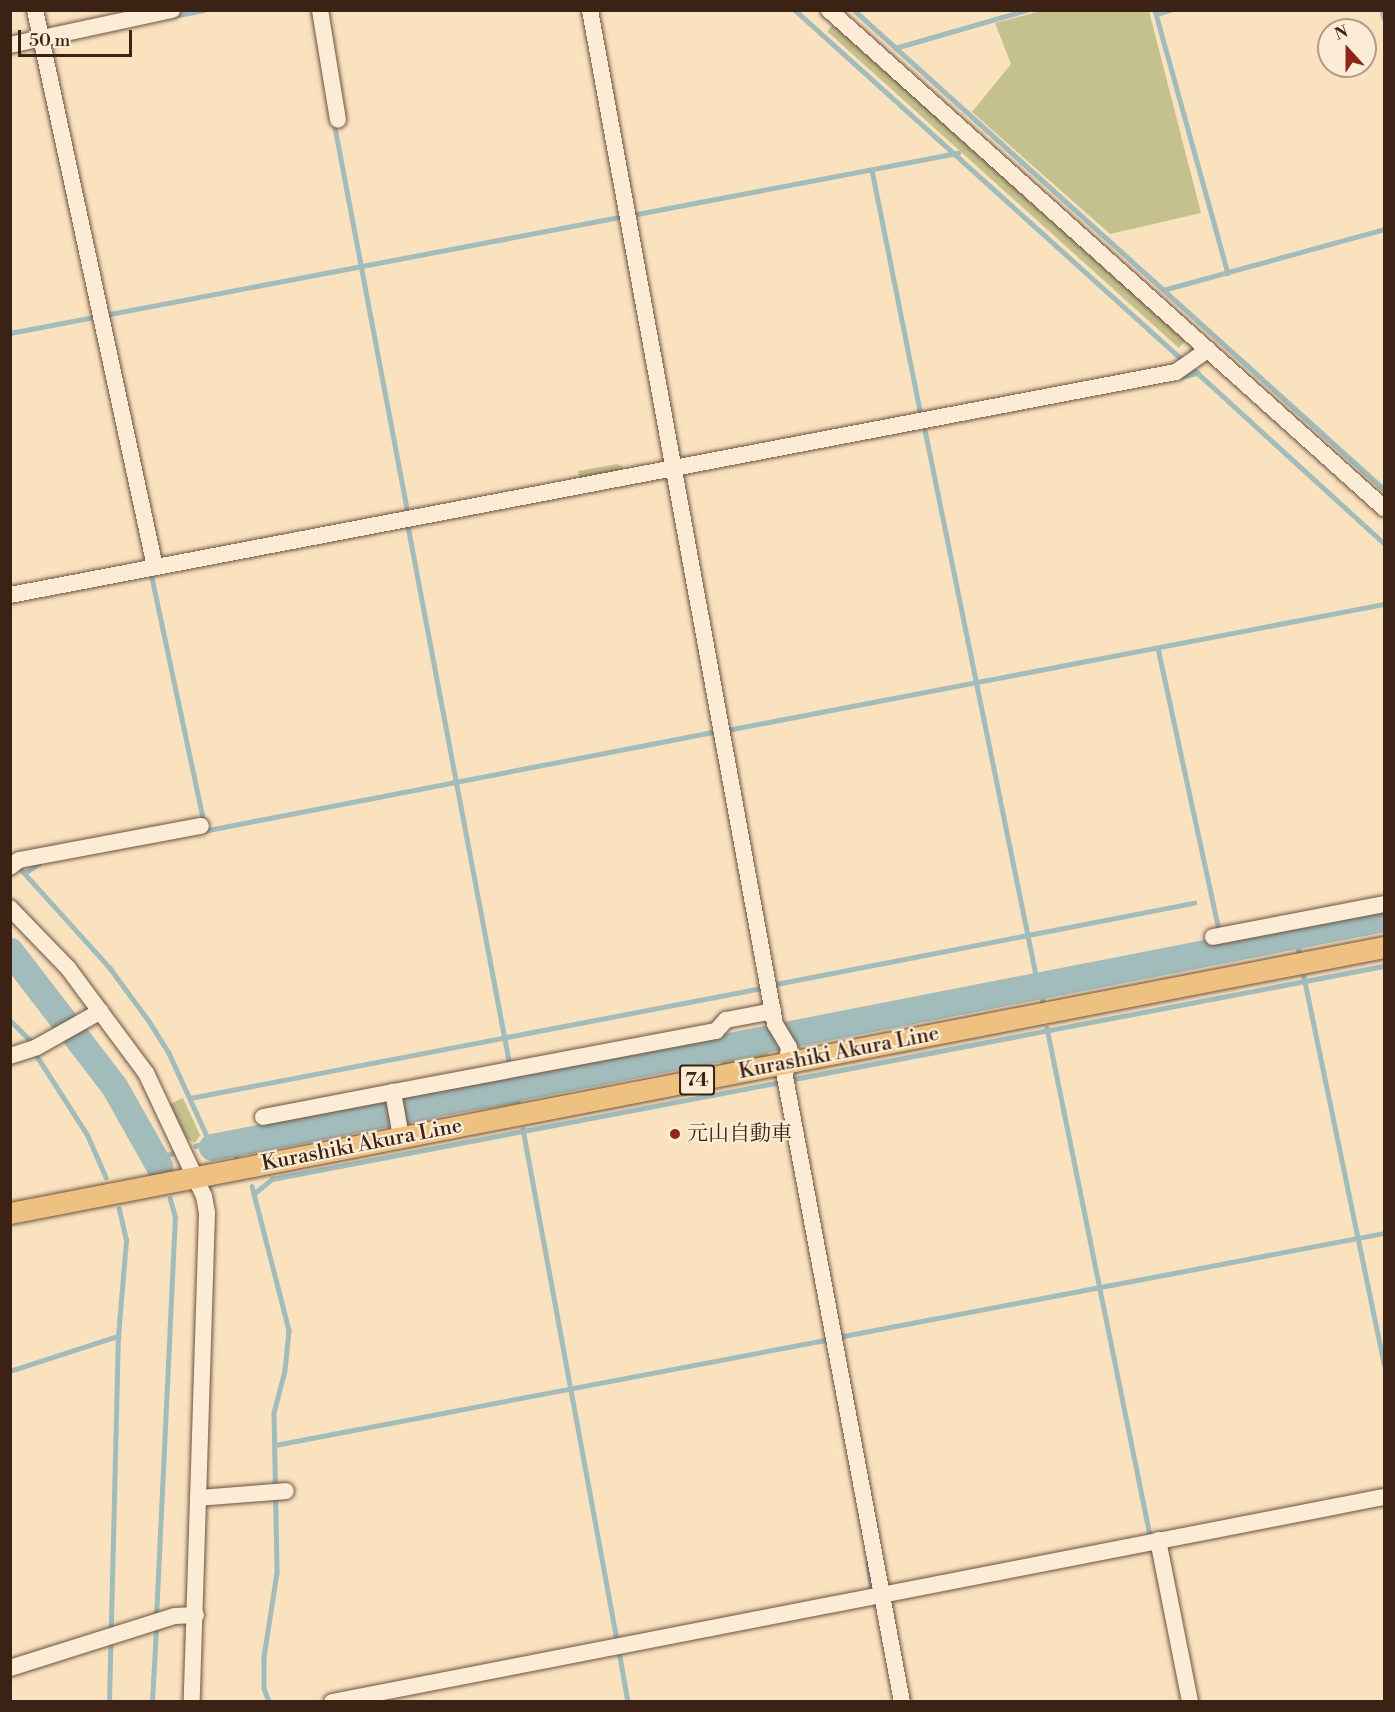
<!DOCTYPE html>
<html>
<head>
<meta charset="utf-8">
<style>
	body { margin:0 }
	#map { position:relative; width:1395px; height:1712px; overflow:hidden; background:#fbe2bf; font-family:"Libre Bodoni","Noto Serif JP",serif }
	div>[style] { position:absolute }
	.green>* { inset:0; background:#c5c18e; transform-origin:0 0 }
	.stream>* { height:4.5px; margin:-2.25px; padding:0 2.25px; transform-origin:2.25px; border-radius:2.25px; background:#a2bcbb }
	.river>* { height:27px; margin:-13.5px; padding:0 13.5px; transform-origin:13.5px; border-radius:13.5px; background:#a2bcbb }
	.roads { filter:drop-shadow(0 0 2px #6b5240) drop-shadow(0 0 2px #6b5240) }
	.minor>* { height:16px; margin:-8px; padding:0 8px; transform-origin:8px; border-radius:8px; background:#fcecd5 }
	.major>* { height:21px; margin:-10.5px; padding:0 10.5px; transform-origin:10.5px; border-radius:10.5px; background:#eec180 }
	.dots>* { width:16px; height:16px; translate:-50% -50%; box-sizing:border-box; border:3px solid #fcecd5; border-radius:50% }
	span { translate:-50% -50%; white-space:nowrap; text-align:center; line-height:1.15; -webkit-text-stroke:4.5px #fcecd5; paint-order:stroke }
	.shield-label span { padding:2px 4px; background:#fcecd5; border:2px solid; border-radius:4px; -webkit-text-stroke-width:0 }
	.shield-label { font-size:20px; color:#3b2215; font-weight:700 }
	.street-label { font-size:21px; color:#3b2215 }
	.poi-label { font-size:21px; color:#3b2215 }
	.left { translate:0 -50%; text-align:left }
	.frame { position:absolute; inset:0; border:12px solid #3b2215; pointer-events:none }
	.north { position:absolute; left:1317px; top:18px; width:60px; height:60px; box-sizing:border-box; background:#fcecd5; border:2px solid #af9b88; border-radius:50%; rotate:339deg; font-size:16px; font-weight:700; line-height:24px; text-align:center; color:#3b2215 }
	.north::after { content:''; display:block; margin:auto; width:21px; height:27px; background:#8f2418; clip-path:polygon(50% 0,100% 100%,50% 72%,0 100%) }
	.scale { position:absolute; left:18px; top:30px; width:114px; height:27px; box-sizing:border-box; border:3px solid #3b2215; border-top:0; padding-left:8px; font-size:18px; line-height:21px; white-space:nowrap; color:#3b2215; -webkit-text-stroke:4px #fcecd5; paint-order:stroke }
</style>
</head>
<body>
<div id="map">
	<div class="green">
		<div style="clip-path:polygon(1041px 11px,1149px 11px,1201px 213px,1110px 234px,972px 112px,1011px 64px,995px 23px)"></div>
		<div style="left:834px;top:24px;width:473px;height:10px;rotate:42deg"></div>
		<div style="clip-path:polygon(617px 464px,622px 466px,624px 474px,581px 482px,578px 471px)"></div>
		<div style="clip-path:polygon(770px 1044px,774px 1045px,766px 1057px,722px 1066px,719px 1053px)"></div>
		<div style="clip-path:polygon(514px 1093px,516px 1104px,443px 1115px,445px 1107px)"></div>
		<div style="clip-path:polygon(183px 1098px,200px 1135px,195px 1143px,187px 1139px,170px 1104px)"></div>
	</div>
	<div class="stream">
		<div style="left:795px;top:10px;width:525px;rotate:42.07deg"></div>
		<div style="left:854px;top:10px;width:714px;rotate:42.11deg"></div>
		<div style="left:1155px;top:10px;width:273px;rotate:74.5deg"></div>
		<div style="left:1382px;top:10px;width:8px;rotate:76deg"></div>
		<div style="left:1156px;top:14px;width:15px;rotate:-16deg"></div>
		<div style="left:173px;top:16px;width:31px;rotate:-11deg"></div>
		<div style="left:895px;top:48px;width:137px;rotate:-16.1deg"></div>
		<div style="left:334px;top:122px;width:397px;rotate:79.3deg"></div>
		<div style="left:872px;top:170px;width:250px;rotate:78.7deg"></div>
		<div style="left:632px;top:215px;width:332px;rotate:-10.8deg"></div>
		<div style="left:1163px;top:290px;width:229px;rotate:-15.4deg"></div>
		<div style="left:10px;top:333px;width:620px;rotate:-10.78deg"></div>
		<div style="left:1191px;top:367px;width:261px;rotate:42.4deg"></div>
		<div style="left:1180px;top:377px;width:18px;rotate:-13deg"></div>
		<div style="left:924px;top:425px;width:571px;rotate:78.49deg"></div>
		<div style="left:408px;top:526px;width:550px;rotate:79.3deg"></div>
		<div style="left:151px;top:573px;width:255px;rotate:78deg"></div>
		<div style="left:1158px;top:648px;width:308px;rotate:77.8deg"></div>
		<div style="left:727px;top:730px;width:669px;rotate:-10.86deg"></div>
		<div style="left:203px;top:831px;width:520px;rotate:-10.99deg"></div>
		<div style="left:17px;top:865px;width:139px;rotate:47.9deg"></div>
		<div style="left:110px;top:968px;width:66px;rotate:53.7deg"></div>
		<div style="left:149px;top:1021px;width:38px;rotate:58deg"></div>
		<div style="left:169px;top:1053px;width:103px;rotate:65.4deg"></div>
		<div style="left:26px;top:872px;width:15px;rotate:-32deg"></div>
		<div style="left:1296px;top:935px;width:17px;rotate:80deg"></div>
		<div style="left:1304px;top:977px;width:396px;rotate:78.3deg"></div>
		<div style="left:776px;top:984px;width:426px;rotate:-11deg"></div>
		<div style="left:1040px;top:984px;width:19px;rotate:81deg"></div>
		<div style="left:10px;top:1020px;width:33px;rotate:45deg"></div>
		<div style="left:1047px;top:1028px;width:522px;rotate:78.52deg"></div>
		<div style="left:35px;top:1053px;width:96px;rotate:57.3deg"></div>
		<div style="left:87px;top:1134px;width:47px;rotate:66.2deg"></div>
		<div style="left:512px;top:1074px;width:28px;rotate:77deg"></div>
		<div style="left:789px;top:1080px;width:606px;rotate:-10.85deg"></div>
		<div style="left:190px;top:1098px;width:582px;rotate:-10.89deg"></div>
		<div style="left:523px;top:1129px;width:520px;rotate:79.58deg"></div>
		<div style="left:233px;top:1144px;width:16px;rotate:75deg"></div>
		<div style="left:195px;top:1146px;width:14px;rotate:-17deg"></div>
		<div style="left:155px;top:1159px;width:20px;rotate:-18deg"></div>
		<div style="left:252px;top:1186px;width:149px;rotate:75.6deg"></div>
		<div style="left:289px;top:1330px;width:41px;rotate:95.6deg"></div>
		<div style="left:285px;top:1371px;width:43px;rotate:104.7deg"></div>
		<div style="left:274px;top:1413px;width:160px;rotate:88.9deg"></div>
		<div style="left:277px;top:1573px;width:85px;rotate:98.8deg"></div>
		<div style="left:264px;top:1657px;width:31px;rotate:90deg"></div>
		<div style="left:264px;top:1688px;width:15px;rotate:70deg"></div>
		<div style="left:256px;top:1192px;width:21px;rotate:-39deg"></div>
		<div style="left:272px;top:1179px;width:518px;rotate:-10.79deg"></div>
		<div style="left:838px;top:1337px;width:556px;rotate:-10.78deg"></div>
		<div style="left:10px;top:1371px;width:114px;rotate:-18deg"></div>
		<div style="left:275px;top:1445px;width:565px;rotate:-10.81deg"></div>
		<div style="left:868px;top:1563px;width:30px;rotate:81deg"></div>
		<div style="left:156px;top:1618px;width:401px;rotate:-87.3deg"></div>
		<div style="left:175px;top:1217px;width:19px;rotate:-106deg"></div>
		<div style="left:619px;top:1651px;width:52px;rotate:80deg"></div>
		<div style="left:109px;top:1702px;width:366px;rotate:-88.6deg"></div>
		<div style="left:118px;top:1336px;width:96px;rotate:-85.2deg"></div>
		<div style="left:126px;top:1240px;width:32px;rotate:-103deg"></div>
		<div style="left:152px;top:1702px;width:75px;rotate:-86.9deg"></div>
	</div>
	<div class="river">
		<div style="left:10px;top:951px;width:170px;rotate:52.4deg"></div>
		<div style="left:114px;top:1086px;width:92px;rotate:60.6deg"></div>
		<div style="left:212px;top:1147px;width:1194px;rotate:-11.06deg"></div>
	</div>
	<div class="roads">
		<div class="minor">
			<div style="left:35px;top:10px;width:570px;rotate:77.84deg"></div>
			<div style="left:320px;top:10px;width:111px;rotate:80.7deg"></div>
			<div style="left:590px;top:10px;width:1031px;rotate:79.66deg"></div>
			<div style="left:775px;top:1024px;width:27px;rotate:59deg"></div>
			<div style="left:789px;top:1047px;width:30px;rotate:98deg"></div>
			<div style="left:785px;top:1077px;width:636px;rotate:79.4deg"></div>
			<div style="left:829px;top:10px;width:746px;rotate:41.9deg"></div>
			<div style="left:10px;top:45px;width:166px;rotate:-12.2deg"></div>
			<div style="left:10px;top:595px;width:1187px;rotate:-10.83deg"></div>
			<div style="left:1176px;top:372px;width:39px;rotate:-35deg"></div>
			<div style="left:10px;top:867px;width:11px;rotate:-38deg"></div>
			<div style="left:19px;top:860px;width:185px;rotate:-10.6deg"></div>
			<div style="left:10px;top:908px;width:83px;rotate:46deg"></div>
			<div style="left:68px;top:968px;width:131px;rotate:53.4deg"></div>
			<div style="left:146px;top:1073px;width:136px;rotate:64.8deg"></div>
			<div style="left:204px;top:1196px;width:17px;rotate:80deg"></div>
			<div style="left:207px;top:1213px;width:489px;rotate:91.8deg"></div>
			<div style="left:1213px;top:937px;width:174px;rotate:-10.9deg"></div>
			<div style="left:10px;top:1056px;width:28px;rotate:-18deg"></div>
			<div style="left:37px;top:1047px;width:73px;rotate:-29.4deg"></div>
			<div style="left:263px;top:1117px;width:132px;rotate:-10.9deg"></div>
			<div style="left:401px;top:1137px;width:46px;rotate:-100.1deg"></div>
			<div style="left:393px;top:1092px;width:329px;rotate:-10.7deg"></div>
			<div style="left:716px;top:1031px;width:15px;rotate:-48deg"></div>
			<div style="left:726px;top:1020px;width:48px;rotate:-10.8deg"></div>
			<div style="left:198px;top:1498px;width:88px;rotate:-4.5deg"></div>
			<div style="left:1158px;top:1540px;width:165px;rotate:78.8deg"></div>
			<div style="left:10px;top:1668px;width:173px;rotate:-17.5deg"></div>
			<div style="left:175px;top:1616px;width:21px;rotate:-3deg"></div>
			<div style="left:332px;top:1702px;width:1072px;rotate:-11.03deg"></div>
		</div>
		<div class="major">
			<div style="left:10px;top:1213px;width:1400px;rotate:-10.96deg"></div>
		</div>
	</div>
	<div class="dots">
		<div style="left:675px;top:1134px;background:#8f2418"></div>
	</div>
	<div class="shield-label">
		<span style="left:697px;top:1080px">74</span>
	</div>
	<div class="street-label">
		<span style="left:839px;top:1053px;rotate:-11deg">Kurashiki Akura Line</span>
		<span style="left:362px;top:1145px;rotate:-11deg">Kurashiki Akura Line</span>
	</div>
	<div class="poi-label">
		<span class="left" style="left:687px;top:1134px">元山自動車</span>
	</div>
	<div class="frame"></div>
	<div class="north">N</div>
	<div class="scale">50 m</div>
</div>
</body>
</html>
